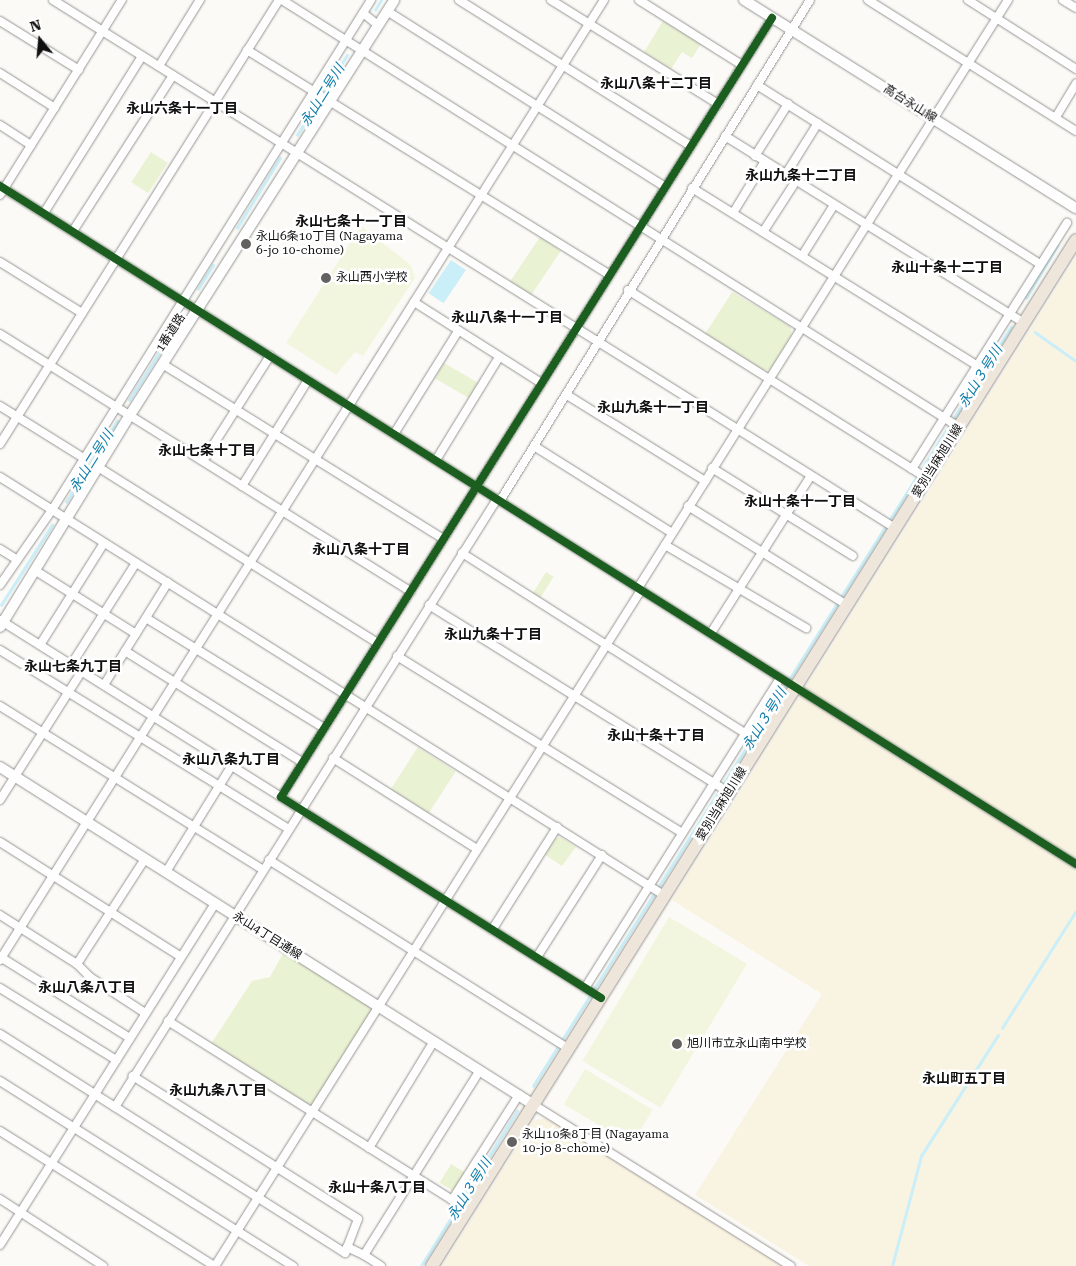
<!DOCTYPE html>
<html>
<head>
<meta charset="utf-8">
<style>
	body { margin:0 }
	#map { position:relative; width:1076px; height:1266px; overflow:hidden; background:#fcfaf6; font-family:"Roboto Serif","Noto Sans JP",serif }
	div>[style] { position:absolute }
	.farmland>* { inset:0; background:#f9f3e2 }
	.green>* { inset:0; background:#eaf2d4; transform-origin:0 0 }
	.pitch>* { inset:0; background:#f3f6df; transform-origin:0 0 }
	.water>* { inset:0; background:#caeff8; transform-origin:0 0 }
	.stream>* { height:2.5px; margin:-1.25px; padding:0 1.25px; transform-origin:1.25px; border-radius:1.25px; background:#caeff8 }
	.roads { filter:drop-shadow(0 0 1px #969594) drop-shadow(0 0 1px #969594) }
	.minor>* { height:8px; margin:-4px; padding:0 4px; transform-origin:4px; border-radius:4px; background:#fffefe }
	.tertiary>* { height:10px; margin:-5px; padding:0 5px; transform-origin:5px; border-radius:5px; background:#fffefe }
	.primary>* { height:12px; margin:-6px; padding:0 6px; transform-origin:6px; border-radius:6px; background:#eee6da }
	.cycleway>* { height:8px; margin:-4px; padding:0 4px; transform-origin:4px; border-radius:4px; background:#1b5e20 }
	.dots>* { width:14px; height:14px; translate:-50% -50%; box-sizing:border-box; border:2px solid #fff; border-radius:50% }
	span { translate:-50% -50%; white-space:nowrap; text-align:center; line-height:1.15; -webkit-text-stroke:5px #fff; paint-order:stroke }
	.street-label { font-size:12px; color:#101010 }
	.poi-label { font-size:12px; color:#101010 }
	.left { translate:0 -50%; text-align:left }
	.neighbourhood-label { font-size:14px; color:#101010; font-weight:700 }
	.water-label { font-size:14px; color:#117eaa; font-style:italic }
	.north { position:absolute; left:15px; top:15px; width:50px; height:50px; -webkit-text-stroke:4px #fff; paint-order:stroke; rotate:343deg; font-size:14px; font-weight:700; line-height:20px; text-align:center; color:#101010 }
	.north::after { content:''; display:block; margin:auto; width:18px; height:22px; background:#101010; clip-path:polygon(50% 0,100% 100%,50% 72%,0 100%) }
</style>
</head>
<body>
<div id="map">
	<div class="farmland">
		<div style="clip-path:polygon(1076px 257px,1076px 1266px,809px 1266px,695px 1195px,822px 994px,672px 900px)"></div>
		<div style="clip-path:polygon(547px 1118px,782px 1266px,442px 1266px,534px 1120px)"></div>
	</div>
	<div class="green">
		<div style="clip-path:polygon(663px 21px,701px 44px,692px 58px,682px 52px,671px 69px,644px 52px)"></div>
		<div style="left:151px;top:152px;width:20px;height:36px;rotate:33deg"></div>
		<div style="left:540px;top:237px;width:25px;height:53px;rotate:34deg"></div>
		<div style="clip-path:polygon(732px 292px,790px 326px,792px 334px,770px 370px,763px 370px,705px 334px)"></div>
		<div style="left:444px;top:363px;width:39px;height:18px;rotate:30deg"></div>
		<div style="left:546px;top:572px;width:9px;height:25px;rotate:32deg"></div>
		<div style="left:418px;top:747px;width:45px;height:50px;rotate:33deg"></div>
		<div style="clip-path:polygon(560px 837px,576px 847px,562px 866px,545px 855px,555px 839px)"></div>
		<div style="clip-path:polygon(286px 948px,379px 1006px,312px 1113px,209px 1047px,252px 981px,270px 977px)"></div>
		<div style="left:451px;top:1164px;width:17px;height:22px;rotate:31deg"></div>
	</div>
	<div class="pitch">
		<div style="clip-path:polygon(361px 226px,411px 265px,415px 278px,363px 356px,355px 352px,336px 375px,286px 343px)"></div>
		<div style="left:669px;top:917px;width:91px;height:168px;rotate:31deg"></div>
		<div style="left:585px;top:1069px;width:79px;height:41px;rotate:31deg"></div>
	</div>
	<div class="water">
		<div style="left:451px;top:260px;width:18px;height:40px;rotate:34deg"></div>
	</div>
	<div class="stream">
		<div style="left:375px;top:10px;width:12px;rotate:-59deg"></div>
		<div style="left:297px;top:135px;width:94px;rotate:-58deg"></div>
		<div style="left:237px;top:228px;width:82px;rotate:-58.4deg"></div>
		<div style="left:198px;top:289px;width:28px;rotate:-58deg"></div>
		<div style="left:1026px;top:298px;width:61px;rotate:-59.2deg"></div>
		<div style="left:1035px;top:332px;width:50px;rotate:35.3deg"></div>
		<div style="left:129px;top:400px;width:98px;rotate:-57.4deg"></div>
		<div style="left:66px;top:502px;width:96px;rotate:-57.8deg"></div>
		<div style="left:1px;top:605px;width:95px;rotate:-57.5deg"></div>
		<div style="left:1002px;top:1028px;width:138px;rotate:-57.7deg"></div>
		<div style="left:533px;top:1086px;width:897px;rotate:-57.8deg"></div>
		<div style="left:421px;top:1266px;width:182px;rotate:-58.2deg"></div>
		<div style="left:892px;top:1266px;width:114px;rotate:-75.2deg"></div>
		<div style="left:921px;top:1156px;width:143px;rotate:-57.5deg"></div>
	</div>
	<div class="roads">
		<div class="minor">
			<div style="left:53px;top:0;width:994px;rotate:32.09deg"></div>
			<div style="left:282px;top:0;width:800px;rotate:32.24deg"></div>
			<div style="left:459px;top:0;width:274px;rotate:32.2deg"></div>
			<div style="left:551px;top:0;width:197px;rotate:31.9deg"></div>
			<div style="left:639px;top:0;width:122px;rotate:32.3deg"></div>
			<div style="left:868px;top:0;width:246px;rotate:32.2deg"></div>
			<div style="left:968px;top:0;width:128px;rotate:32.6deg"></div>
			<div style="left:1063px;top:0;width:15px;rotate:32deg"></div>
			<div style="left:387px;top:11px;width:329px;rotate:32.3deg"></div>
			<div style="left:363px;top:13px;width:19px;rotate:39deg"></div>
			<div style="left:0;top:21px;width:93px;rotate:31.8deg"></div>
			<div style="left:247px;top:50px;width:427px;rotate:31.8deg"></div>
			<div style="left:159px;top:66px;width:78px;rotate:-58.2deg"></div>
			<div style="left:0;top:73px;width:65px;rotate:32.5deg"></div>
			<div style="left:757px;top:85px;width:335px;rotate:32.3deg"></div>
			<div style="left:1056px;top:117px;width:39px;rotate:-59deg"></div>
			<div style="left:0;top:125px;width:37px;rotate:33deg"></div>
			<div style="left:725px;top:136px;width:353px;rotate:32deg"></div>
			<div style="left:755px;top:156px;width:62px;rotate:-57.6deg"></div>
			<div style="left:786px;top:174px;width:60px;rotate:-57.9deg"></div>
			<div style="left:0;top:186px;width:1272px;rotate:32.22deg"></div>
			<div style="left:692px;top:188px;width:354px;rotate:31.9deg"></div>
			<div style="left:0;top:195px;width:230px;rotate:-58deg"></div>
			<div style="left:44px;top:213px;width:185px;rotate:-58deg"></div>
			<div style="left:733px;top:213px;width:61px;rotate:-58.4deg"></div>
			<div style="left:73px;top:231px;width:185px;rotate:-57.3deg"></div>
			<div style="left:763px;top:232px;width:61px;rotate:-57.1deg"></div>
			<div style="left:802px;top:256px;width:60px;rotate:-57.9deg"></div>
			<div style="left:0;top:262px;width:97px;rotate:31.9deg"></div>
			<div style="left:628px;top:290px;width:353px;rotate:32.2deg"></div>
			<div style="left:414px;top:302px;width:151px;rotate:32.5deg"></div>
			<div style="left:0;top:334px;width:485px;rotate:32.1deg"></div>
			<div style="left:164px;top:365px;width:329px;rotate:31.9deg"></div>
			<div style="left:567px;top:395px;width:163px;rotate:31.9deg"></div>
			<div style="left:0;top:406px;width:100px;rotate:31.9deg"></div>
			<div style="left:394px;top:434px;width:121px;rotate:-58.1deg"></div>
			<div style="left:0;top:444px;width:524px;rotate:-57.86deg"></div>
			<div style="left:534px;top:446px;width:163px;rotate:32.2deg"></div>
			<div style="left:436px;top:460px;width:121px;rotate:-58.5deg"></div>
			<div style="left:203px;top:461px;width:125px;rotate:-57.5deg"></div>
			<div style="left:98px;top:467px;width:331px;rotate:32.2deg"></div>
			<div style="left:712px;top:468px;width:166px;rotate:32deg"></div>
			<div style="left:912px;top:469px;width:291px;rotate:-57.8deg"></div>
			<div style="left:0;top:477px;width:786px;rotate:32.21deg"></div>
			<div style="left:242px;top:486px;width:125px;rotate:-58.1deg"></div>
			<div style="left:500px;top:501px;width:589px;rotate:-58.25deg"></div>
			<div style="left:688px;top:506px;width:187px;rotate:31.9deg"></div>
			<div style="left:665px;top:545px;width:164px;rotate:30.5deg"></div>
			<div style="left:0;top:549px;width:19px;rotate:32deg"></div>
			<div style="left:462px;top:553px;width:335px;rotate:32.5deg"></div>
			<div style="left:36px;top:571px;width:118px;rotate:32.2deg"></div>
			<div style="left:0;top:585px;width:91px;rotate:-55.3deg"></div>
			<div style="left:52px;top:510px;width:602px;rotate:-57.97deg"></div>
			<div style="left:638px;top:588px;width:695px;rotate:-57.82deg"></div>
			<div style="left:429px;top:605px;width:355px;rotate:32deg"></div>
			<div style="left:146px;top:618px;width:209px;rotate:31.7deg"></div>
			<div style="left:0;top:620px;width:332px;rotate:32.2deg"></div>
			<div style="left:711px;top:633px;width:185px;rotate:-57.6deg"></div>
			<div style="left:40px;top:645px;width:120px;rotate:-57.9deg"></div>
			<div style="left:0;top:650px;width:340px;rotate:31.8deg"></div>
			<div style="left:125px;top:651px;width:209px;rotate:32.1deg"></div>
			<div style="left:397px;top:656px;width:335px;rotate:31.8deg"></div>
			<div style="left:71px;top:665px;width:121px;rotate:-57.5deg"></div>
			<div style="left:104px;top:685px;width:121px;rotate:-58.1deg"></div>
			<div style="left:0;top:706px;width:310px;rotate:31.9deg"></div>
			<div style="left:333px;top:758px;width:170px;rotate:32.3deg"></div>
			<div style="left:0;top:800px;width:153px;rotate:-57.6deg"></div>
			<div style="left:0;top:842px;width:214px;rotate:32.4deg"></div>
			<div style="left:269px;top:860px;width:355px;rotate:32.2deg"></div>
			<div style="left:166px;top:872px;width:126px;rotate:-58.3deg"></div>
			<div style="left:0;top:915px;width:91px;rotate:32.5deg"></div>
			<div style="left:77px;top:964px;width:18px;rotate:45deg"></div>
			<div style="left:90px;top:977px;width:66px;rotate:33.2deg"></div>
			<div style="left:492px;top:930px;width:122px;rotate:-57.7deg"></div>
			<div style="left:537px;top:957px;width:121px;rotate:-57.5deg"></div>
			<div style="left:2px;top:958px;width:151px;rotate:32deg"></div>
			<div style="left:0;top:960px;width:1134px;rotate:-57.82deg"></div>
			<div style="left:77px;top:964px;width:125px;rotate:-57.1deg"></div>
			<div style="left:0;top:988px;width:137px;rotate:31.8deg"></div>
			<div style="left:585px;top:988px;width:366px;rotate:-57.8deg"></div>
			<div style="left:601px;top:998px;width:378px;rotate:-147.9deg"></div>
			<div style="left:281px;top:797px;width:921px;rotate:-57.78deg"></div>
			<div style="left:168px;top:1021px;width:353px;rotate:32.2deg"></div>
			<div style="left:0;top:1034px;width:409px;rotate:32.4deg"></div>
			<div style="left:345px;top:1253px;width:36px;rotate:-69deg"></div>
			<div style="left:358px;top:1219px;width:267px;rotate:-147.6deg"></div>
			<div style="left:0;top:1081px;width:347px;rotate:32.3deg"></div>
			<div style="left:534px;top:1105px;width:303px;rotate:32.1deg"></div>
			<div style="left:115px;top:1107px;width:718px;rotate:-57.86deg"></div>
			<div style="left:0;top:1131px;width:253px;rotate:32.2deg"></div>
			<div style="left:369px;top:1148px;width:125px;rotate:-58.7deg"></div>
			<div style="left:0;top:1199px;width:123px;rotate:33deg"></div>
			<div style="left:452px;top:1200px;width:125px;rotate:-57.5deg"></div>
			<div style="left:0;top:1245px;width:404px;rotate:-57.8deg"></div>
			<div style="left:347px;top:1247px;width:19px;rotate:25deg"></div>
			<div style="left:215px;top:1266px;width:799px;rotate:-57.78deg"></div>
			<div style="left:381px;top:1266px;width:20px;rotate:-147deg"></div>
			<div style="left:364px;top:1255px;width:218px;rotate:-57.9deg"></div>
		</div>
		<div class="tertiary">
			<div style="left:744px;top:0;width:392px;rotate:32.1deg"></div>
			<div style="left:0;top:627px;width:249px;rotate:-58.5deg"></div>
			<div style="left:130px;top:415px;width:492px;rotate:-57.5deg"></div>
			<div style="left:0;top:767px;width:632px;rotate:32.33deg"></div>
		</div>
		<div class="primary">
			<div style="left:432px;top:1266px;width:1211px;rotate:-57.88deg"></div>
		</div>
	</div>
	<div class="cycleway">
		<div style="left:0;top:186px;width:1272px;rotate:32.22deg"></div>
		<div style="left:601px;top:998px;width:378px;rotate:-147.9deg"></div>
		<div style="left:281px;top:797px;width:921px;rotate:-57.78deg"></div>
	</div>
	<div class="dots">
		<div style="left:246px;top:244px;background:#636260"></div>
		<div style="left:326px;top:278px;background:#636260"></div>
		<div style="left:677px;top:1044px;background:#636260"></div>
		<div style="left:512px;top:1142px;background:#636260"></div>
	</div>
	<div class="street-label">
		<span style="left:910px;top:104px;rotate:32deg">高台永山線</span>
		<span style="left:171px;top:333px;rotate:-57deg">1番道路</span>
		<span style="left:938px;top:461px;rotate:-58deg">愛別当麻旭川線</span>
		<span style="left:722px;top:804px;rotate:-58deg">愛別当麻旭川線</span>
		<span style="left:267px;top:936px;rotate:32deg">永山4丁目通線</span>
	</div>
	<div class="poi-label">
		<span class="left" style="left:256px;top:244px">永山6条10丁目 (Nagayama<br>6-jo 10-chome)</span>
		<span class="left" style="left:336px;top:278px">永山西小学校</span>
		<span class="left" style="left:687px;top:1044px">旭川市立永山南中学校</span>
		<span class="left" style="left:522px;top:1142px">永山10条8丁目 (Nagayama<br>10-jo 8-chome)</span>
	</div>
	<div class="neighbourhood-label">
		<span style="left:656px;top:83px">永山八条十二丁目</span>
		<span style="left:182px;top:108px">永山六条十一丁目</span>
		<span style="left:801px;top:175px">永山九条十二丁目</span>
		<span style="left:351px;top:221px">永山七条十一丁目</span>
		<span style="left:947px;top:267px">永山十条十二丁目</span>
		<span style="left:507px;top:317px">永山八条十一丁目</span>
		<span style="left:653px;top:407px">永山九条十一丁目</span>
		<span style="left:207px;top:450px">永山七条十丁目</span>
		<span style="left:800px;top:501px">永山十条十一丁目</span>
		<span style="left:361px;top:549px">永山八条十丁目</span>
		<span style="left:493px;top:634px">永山九条十丁目</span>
		<span style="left:73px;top:666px">永山七条九丁目</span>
		<span style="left:656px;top:735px">永山十条十丁目</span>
		<span style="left:231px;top:759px">永山八条九丁目</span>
		<span style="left:87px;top:987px">永山八条八丁目</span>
		<span style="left:964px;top:1078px">永山町五丁目</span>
		<span style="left:218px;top:1090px">永山九条八丁目</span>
		<span style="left:377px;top:1187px">永山十条八丁目</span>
	</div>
	<div class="water-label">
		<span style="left:322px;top:95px;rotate:-58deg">永山二号川</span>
		<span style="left:980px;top:376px;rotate:-58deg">永山３号川</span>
		<span style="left:91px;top:461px;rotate:-58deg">永山二号川</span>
		<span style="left:764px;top:719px;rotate:-58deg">永山３号川</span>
		<span style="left:469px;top:1189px;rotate:-58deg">永山３号川</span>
	</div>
	<div class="north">N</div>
</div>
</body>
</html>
